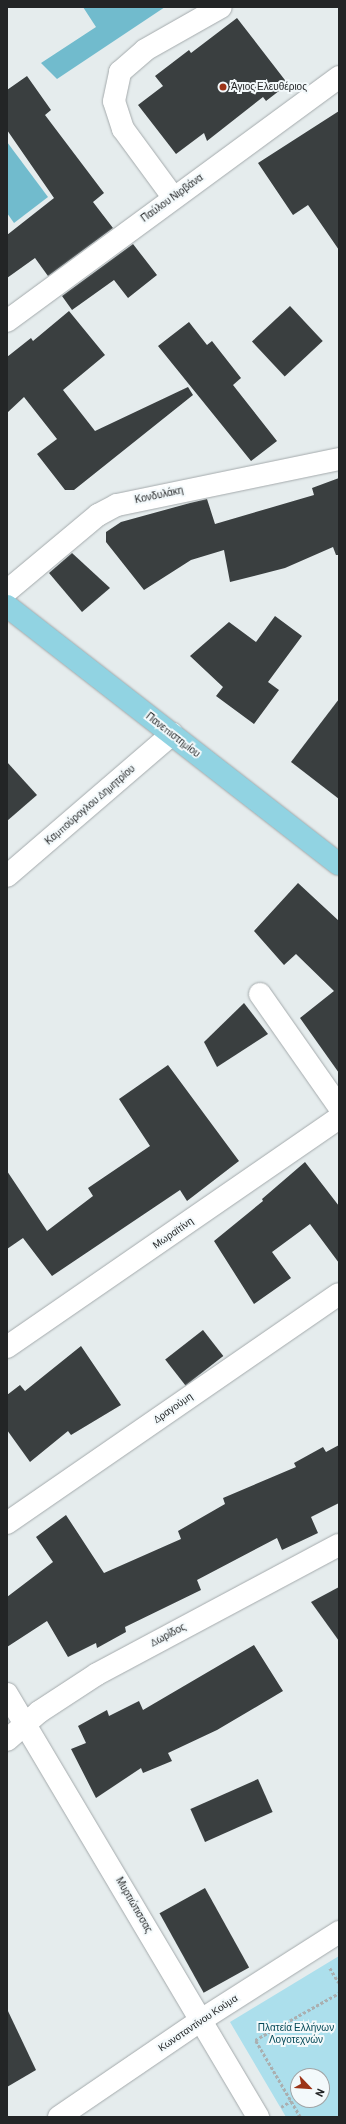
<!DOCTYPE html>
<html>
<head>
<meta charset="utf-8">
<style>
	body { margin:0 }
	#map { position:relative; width:346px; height:2124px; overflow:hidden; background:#e5eced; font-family:Barlow,sans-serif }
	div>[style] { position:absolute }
	.green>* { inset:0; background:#acdfec }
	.forest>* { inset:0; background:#71bbcd }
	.building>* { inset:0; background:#3a3f40; transform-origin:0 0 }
	.path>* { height:2.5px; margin-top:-1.25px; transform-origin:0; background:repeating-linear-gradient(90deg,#aaafb0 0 3px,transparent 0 5px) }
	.roads { filter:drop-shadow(0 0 1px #a4aaac) drop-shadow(0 0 1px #a4aaac) }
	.minor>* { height:22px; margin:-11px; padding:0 11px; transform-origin:11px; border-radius:11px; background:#fff }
	.major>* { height:22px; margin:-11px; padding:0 11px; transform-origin:11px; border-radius:11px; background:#91d3e2 }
	.dots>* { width:11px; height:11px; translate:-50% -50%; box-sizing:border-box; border:2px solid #f3f9fb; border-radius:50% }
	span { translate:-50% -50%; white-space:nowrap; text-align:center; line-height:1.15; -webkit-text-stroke:4px #f3f9fb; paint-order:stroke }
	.poi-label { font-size:10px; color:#232526 }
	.left { translate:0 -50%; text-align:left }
	.street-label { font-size:10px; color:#232526 }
	.park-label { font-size:10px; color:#034856 }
	.frame { position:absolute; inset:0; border:8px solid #232526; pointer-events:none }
	.north { position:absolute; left:290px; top:2068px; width:40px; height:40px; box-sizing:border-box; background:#f3f9fb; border:1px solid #a0a4a6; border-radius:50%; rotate:115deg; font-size:11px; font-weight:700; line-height:16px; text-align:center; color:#232526 }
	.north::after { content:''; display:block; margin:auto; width:14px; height:18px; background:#9c3418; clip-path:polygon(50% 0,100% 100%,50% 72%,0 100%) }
</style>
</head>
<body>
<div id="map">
	<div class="green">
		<div style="clip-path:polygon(evenodd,339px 1956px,339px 2117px,286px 2117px,230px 2022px,339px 1956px,298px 2076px,322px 2076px,322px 2100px,298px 2100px,298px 2076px)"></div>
	</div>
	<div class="forest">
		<div style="clip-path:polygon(83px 7px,165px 7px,57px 79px,41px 63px,96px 27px)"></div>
		<div style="clip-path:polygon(7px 142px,48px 197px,14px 223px,7px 213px)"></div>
	</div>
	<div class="building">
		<div style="clip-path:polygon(237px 18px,288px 84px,266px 101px,263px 97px,207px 141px,204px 133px,176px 154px,138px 105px,163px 86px,155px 76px,189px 50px,191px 53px)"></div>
		<div style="clip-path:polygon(27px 76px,51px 110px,45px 115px,104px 193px,93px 202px,113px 228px,48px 276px,35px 258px,7px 278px,7px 235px,54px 198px,7px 130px,7px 90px)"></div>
		<div style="clip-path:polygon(339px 111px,339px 250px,308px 205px,293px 215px,258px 163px)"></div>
		<div style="clip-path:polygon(133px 244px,157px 275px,128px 298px,114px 280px,72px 310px,62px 296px)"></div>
		<div style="left:290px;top:306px;width:48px;height:52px;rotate:47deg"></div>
		<div style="clip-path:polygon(69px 311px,105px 355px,63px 390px,95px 431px,188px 387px,193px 395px,74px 490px,65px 490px,37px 454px,57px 439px,24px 397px,7px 413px,7px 357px,31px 338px,33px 341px)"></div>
		<div style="clip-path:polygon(189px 322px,207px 345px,212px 341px,241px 378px,233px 385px,277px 441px,251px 461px,158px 346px)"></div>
		<div style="clip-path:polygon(339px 478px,339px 555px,336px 555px,333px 547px,285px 568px,230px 582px,224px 550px,191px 560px,144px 590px,106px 542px,106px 532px,121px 522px,190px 503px,207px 499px,215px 524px,314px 495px,312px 488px)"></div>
		<div style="clip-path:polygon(72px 553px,110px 588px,82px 612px,49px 573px)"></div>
		<div style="clip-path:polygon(275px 616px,302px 636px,268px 682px,279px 690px,254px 724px,216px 696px,223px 687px,190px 656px,229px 622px,256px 642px)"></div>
		<div style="clip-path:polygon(339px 699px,339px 799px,291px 762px)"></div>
		<div style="clip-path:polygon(7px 762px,37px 795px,7px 821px)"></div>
		<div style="clip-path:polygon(298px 883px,339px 921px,339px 1073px,300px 1018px,334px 991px,296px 954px,284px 965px,254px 931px)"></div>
		<div style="clip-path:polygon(244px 1003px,268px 1034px,217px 1067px,204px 1042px)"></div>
		<div style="clip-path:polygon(168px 1065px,239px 1161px,187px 1201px,180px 1190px,52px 1276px,23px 1238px,7px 1249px,7px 1171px,47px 1231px,93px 1196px,88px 1188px,150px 1146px,119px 1099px)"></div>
		<div style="clip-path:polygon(305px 1162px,339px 1206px,339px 1263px,310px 1224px,272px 1252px,291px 1278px,254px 1304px,214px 1241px,263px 1201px,262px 1199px)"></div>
		<div style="left:203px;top:1330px;width:33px;height:48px;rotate:52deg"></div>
		<div style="clip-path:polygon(81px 1346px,121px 1405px,71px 1435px,68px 1431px,30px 1462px,7px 1430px,7px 1395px,20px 1385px,25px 1391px)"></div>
		<div style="clip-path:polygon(339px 1445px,339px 1503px,311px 1517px,318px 1533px,282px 1550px,277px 1538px,197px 1580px,201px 1590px,125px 1627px,126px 1632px,97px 1648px,96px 1643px,68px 1657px,47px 1621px,7px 1647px,7px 1597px,53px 1562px,36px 1537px,66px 1515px,104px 1573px,181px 1539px,178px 1531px,225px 1504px,223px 1498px,296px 1467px,294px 1463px,323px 1447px,326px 1452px)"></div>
		<div style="clip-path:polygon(339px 1587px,339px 1641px,311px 1602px)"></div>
		<div style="clip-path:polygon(254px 1645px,283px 1691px,217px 1730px,168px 1753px,172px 1761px,143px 1773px,141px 1768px,96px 1798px,71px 1749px,86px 1743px,78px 1726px,107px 1710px,109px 1716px,139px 1701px,143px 1710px)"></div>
		<div style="left:258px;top:1779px;width:36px;height:74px;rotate:66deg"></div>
		<div style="left:205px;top:1888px;width:91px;height:52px;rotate:61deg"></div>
		<div style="clip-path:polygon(7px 2009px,36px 2070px,7px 2087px)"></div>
	</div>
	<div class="path">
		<div style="left:330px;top:1968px;width:17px;rotate:59deg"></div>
		<div style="left:281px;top:2107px;width:12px;rotate:-31deg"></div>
		<div style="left:300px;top:2117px;width:89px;rotate:-120.3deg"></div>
		<div style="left:255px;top:2040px;width:96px;rotate:-29.2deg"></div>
	</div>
	<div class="roads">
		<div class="minor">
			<div style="left:173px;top:197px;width:84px;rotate:-126.3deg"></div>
			<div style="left:123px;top:129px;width:29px;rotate:-108deg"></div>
			<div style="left:114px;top:101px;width:30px;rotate:-78deg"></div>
			<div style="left:120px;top:72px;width:33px;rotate:-41deg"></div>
			<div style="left:145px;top:50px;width:87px;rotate:-29.5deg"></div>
			<div style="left:7px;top:321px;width:412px;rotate:-36.3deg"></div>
			<div style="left:7px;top:591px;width:119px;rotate:-39.9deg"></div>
			<div style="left:98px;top:515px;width:21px;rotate:-28deg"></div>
			<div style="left:117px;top:505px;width:227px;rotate:-11.7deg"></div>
			<div style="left:7px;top:876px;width:218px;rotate:-40.7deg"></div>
			<div style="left:260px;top:994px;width:138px;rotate:55deg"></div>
			<div style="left:7px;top:1347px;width:403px;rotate:-34.6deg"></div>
			<div style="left:7px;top:1523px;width:403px;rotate:-34.6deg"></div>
			<div style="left:7px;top:1694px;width:492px;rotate:59.3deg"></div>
			<div style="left:7px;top:1740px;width:43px;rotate:-41.2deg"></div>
			<div style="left:39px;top:1712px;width:69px;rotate:-33.2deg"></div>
			<div style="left:97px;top:1674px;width:274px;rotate:-28.1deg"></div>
			<div style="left:59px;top:2117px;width:172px;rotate:-34.3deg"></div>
			<div style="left:201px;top:2020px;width:164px;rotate:-32.5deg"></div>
		</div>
		<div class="major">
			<div style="left:7px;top:606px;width:420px;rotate:37.9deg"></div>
		</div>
	</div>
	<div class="dots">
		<div style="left:223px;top:87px;background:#9c3418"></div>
	</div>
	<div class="poi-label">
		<span class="left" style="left:231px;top:87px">Άγιος Ελευθέριος</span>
	</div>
	<div class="street-label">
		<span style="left:172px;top:198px;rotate:-36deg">Παύλου Νιρβάνα</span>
		<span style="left:159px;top:495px;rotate:-12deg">Κονδυλάκη</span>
		<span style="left:173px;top:735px;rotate:38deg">Πανεπιστημίου</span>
		<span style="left:90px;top:805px;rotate:-41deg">Καμπούρογλου Δημητρίου</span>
		<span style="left:173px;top:1233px;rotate:-35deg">Μωραϊτίνη</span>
		<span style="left:173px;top:1408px;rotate:-35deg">Δραγούμη</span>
		<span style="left:168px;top:1635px;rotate:-28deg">Δωρίδος</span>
		<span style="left:134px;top:1905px;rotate:60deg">Μυρτιώτισσας</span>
		<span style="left:198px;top:2023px;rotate:-34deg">Κωνσταντίνου Κούμα</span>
	</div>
	<div class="park-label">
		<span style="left:296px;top:2033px">Πλατεία Ελλήνων<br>Λογοτεχνών</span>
	</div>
	<div class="frame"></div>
	<div class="north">N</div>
</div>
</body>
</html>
